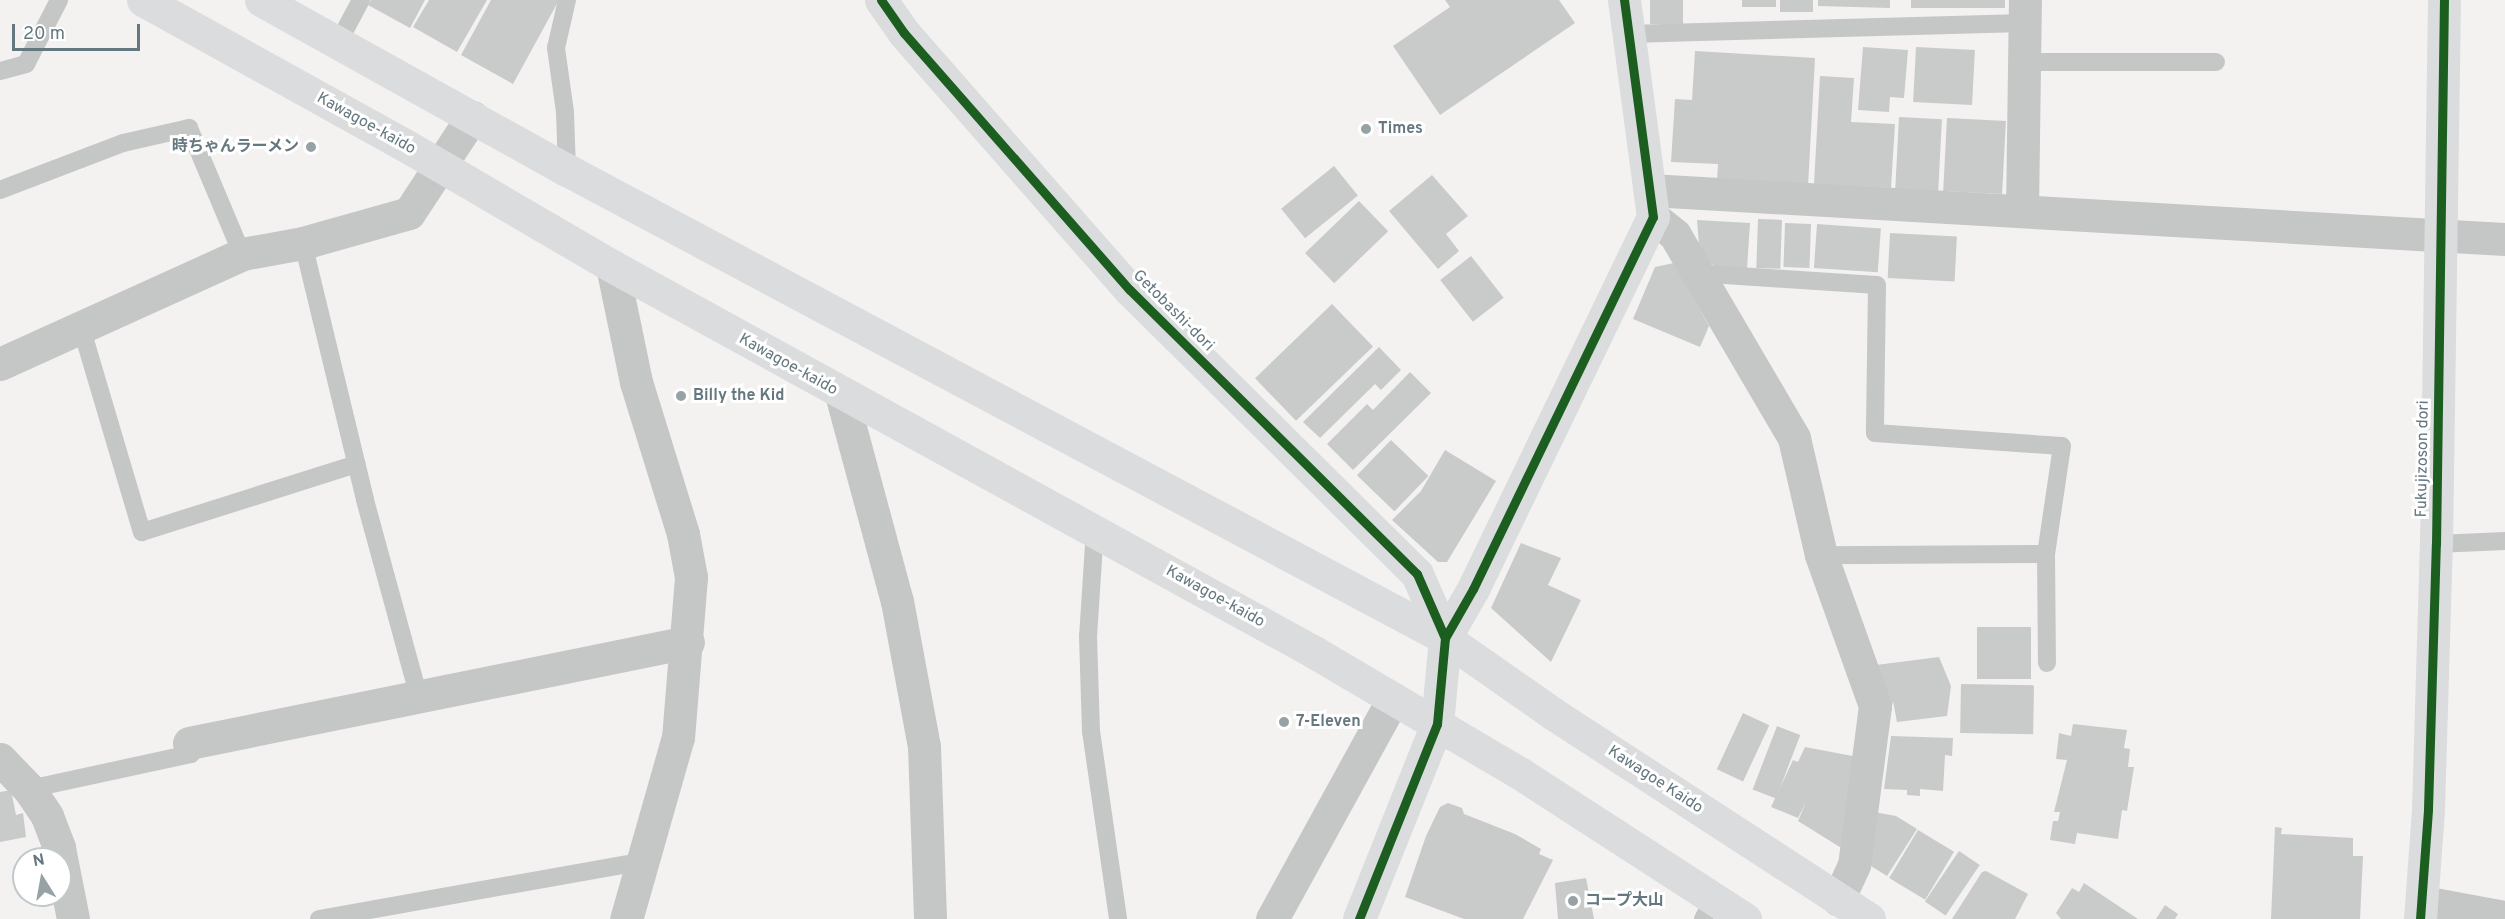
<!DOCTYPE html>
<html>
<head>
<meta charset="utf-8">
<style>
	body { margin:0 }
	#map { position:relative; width:2505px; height:919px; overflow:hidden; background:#f3f2f1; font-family:Overpass,"Noto Sans JP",sans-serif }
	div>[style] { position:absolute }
	.building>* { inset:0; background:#c9caca; transform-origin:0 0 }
	.lane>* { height:18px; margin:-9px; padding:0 9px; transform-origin:9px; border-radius:9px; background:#c5c7c7 }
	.street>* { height:33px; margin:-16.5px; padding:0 16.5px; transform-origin:16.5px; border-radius:16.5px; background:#c5c7c7 }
	.secondary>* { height:33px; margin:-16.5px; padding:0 16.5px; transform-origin:16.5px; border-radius:16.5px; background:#dbdcdd }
	.highway>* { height:33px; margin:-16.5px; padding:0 16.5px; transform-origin:16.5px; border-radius:16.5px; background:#dbdcdd }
	.cycleway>* { height:9px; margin:-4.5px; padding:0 4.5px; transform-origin:4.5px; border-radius:4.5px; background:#1b5e20 }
	.dots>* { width:16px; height:16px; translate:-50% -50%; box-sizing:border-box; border:3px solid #fff; border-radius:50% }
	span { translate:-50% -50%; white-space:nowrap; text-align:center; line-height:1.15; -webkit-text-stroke:6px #fff; paint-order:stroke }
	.street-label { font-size:16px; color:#65777f }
	.poi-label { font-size:16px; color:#65777f; font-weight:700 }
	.left { translate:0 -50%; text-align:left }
	.right { translate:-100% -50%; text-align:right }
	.north { position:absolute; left:12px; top:847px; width:60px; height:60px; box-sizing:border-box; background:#fff; border:2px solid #c1c9cc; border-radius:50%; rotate:349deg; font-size:16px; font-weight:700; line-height:24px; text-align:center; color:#65777f }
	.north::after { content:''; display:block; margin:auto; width:21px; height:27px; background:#97a2a7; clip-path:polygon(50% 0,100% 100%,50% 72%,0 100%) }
	.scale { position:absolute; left:12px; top:24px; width:128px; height:27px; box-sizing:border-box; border:3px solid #65777f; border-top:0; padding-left:8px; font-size:18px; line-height:21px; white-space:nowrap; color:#65777f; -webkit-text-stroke:4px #fff; paint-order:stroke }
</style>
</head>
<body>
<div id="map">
	<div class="building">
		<div style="clip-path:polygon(371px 0,425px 0,410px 28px,368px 5px)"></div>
		<div style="clip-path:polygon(429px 0,487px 0,457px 52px,413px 27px)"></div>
		<div style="clip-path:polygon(491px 0,559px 0,513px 84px,461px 55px)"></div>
		<div style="clip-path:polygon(1445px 0,1559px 0,1575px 23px,1440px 115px,1393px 46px,1450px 7px)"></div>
		<div style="left:1650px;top:0;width:33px;height:24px"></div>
		<div style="left:1742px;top:0;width:34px;height:7px"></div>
		<div style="left:1780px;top:0;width:33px;height:12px"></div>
		<div style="clip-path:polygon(1818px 0,1890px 0,1890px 8px,1818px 6px)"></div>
		<div style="left:1911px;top:0;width:94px;height:8px"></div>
		<div style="clip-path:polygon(1863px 47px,1908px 50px,1904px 98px,1890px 97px,1889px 112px,1858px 110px)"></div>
		<div style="left:1916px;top:47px;width:59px;height:55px;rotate:3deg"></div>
		<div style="clip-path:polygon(1695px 51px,1815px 58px,1808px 186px,1717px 181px,1718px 164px,1671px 162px,1675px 99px,1692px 100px)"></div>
		<div style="clip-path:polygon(1820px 76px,1854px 78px,1851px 122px,1895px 124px,1891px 188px,1814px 184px)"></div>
		<div style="left:1899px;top:117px;width:43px;height:75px;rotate:3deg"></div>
		<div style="left:1947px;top:118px;width:59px;height:73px;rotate:3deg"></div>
		<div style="left:1334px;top:166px;width:38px;height:68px;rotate:51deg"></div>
		<div style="clip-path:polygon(1432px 175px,1468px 216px,1446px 234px,1459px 251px,1438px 269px,1389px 211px)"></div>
		<div style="left:1359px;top:201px;width:42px;height:75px;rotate:46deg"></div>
		<div style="left:1758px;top:219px;width:24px;height:49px;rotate:2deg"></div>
		<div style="clip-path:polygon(1697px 220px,1750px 223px,1747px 269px,1718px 268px,1700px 257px)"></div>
		<div style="left:1785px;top:223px;width:26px;height:44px;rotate:2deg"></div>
		<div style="left:1817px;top:224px;width:64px;height:44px;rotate:4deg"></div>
		<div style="left:1890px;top:233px;width:67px;height:45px;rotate:3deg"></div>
		<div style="left:1471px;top:256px;width:53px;height:39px;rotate:52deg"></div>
		<div style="clip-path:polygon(1674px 263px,1709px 326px,1700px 347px,1633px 319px,1655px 267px)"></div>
		<div style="left:1332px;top:304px;width:59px;height:107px;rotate:46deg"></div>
		<div style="clip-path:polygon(1379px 347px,1401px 370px,1381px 390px,1375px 384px,1320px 438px,1303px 422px)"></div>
		<div style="clip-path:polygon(1410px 372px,1431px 393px,1353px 470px,1327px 444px,1367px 404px,1373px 410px)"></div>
		<div style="left:1391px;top:440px;width:52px;height:49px;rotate:44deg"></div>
		<div style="clip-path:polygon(1445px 450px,1496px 481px,1447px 562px,1438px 562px,1392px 520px,1421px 491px)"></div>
		<div style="clip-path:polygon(1521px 543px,1561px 558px,1548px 585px,1581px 600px,1551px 662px,1491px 608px)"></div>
		<div style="left:2031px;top:627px;width:52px;height:54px;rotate:90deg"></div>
		<div style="clip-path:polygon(1939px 657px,1951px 686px,1947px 716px,1897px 722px,1893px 701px,1889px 723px,1868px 666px)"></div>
		<div style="left:1961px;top:684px;width:73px;height:49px;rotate:1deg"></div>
		<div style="left:1743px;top:713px;width:29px;height:62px;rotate:25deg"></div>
		<div style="clip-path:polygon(2073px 724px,2127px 730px,2124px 748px,2130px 749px,2128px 767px,2134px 767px,2127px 811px,2122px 810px,2118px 839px,2077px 833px,2075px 844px,2050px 840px,2053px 821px,2058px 821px,2060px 812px,2054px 812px,2067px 760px,2056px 759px,2059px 733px,2071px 736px)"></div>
		<div style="left:1777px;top:726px;width:25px;height:68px;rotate:21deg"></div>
		<div style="clip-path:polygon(1891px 736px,1953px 738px,1952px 756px,1945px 755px,1943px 791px,1920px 789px,1920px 796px,1907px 795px,1907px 790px,1884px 789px)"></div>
		<div style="clip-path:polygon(1805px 747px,1858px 757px,1843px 849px,1798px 821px,1806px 802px,1798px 818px,1771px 807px,1793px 760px,1798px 762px)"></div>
		<div style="clip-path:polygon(11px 790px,16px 815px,23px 813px,26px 837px,0 842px,0 792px)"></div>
		<div style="clip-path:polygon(1448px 803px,1462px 808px,1464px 814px,1515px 834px,1541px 849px,1539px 854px,1553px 860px,1523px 919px,1464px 919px,1405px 897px,1426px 836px,1440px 807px)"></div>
		<div style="clip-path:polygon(1874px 812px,1896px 816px,1917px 829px,1887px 876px,1866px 863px)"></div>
		<div style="clip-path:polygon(2275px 827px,2282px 828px,2281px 834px,2353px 838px,2353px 856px,2363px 856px,2360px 919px,2271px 919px)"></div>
		<div style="left:1918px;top:830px;width:42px;height:56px;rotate:31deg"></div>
		<div style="left:1959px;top:851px;width:25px;height:61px;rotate:34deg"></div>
		<div style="clip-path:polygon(1986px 871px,2028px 894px,2015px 919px,1952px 919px,1982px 872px)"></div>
		<div style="clip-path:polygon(1586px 878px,1594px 919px,1558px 919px,1555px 883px)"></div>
		<div style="clip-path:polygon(2084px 883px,2138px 919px,2061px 919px,2056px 913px,2072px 888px,2079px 892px)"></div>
		<div style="clip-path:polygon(2165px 905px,2178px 914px,2175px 919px,2156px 919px)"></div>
	</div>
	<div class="lane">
		<div style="left:1629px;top:34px;width:395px;rotate:-1.6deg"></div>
		<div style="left:338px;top:43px;width:49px;rotate:-61.9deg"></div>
		<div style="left:2024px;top:62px;width:192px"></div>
		<div style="left:0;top:71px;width:27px;rotate:-15deg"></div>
		<div style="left:26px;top:64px;width:72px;rotate:-62.7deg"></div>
		<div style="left:567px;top:170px;width:58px;rotate:-92deg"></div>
		<div style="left:565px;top:112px;width:65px;rotate:-98deg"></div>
		<div style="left:556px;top:48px;width:49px;rotate:-77.1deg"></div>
		<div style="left:0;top:190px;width:132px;rotate:-20.9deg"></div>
		<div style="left:123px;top:143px;width:68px;rotate:-12.8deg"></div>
		<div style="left:189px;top:128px;width:137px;rotate:67.2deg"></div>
		<div style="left:303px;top:243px;width:264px;rotate:76.4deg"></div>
		<div style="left:365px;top:500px;width:204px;rotate:74.7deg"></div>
		<div style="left:1695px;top:273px;width:182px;rotate:3.8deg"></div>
		<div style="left:1877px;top:285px;width:148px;rotate:90.8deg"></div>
		<div style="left:1875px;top:433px;width:187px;rotate:4deg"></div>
		<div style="left:2062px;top:446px;width:109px;rotate:98.4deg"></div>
		<div style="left:2046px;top:554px;width:225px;rotate:179.7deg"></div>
		<div style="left:82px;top:330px;width:211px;rotate:73.5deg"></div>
		<div style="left:142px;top:532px;width:225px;rotate:-17.6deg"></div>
		<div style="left:1095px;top:529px;width:107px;rotate:93.7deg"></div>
		<div style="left:1088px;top:636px;width:95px;rotate:88.2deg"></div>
		<div style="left:1091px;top:731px;width:190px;rotate:81.8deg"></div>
		<div style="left:2436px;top:544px;width:69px;rotate:-2.5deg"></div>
		<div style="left:2046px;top:554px;width:109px;rotate:89.5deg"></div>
		<div style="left:29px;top:789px;width:166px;rotate:-12.2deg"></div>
		<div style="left:191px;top:754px;width:11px;rotate:-100deg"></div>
		<div style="left:319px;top:919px;width:329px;rotate:-10.1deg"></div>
		<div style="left:1703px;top:919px;width:24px;rotate:-62deg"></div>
	</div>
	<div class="street">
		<div style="left:1650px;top:190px;width:856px;rotate:3.28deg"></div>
		<div style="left:2022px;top:211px;width:211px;rotate:-89.2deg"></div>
		<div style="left:1653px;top:217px;width:28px;rotate:39deg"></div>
		<div style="left:1675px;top:235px;width:235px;rotate:59.6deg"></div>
		<div style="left:1794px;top:438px;width:120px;rotate:77deg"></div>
		<div style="left:1821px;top:555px;width:160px;rotate:70.3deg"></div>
		<div style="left:1875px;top:706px;width:160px;rotate:97.5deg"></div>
		<div style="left:1854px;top:865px;width:38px;rotate:115deg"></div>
		<div style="left:612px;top:266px;width:118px;rotate:78.3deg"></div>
		<div style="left:636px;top:382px;width:159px;rotate:72.8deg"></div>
		<div style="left:683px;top:534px;width:44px;rotate:79.5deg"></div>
		<div style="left:691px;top:577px;width:161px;rotate:94.6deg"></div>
		<div style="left:678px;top:737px;width:189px;rotate:105.9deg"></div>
		<div style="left:0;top:364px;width:266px;rotate:-24.4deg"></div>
		<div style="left:242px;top:254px;width:62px;rotate:-10.2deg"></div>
		<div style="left:303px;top:243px;width:110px;rotate:-15.8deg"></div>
		<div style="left:409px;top:213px;width:115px;rotate:-56.7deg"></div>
		<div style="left:841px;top:394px;width:214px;rotate:74.9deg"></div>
		<div style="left:897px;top:601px;width:147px;rotate:79.5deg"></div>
		<div style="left:924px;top:746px;width:173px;rotate:88deg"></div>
		<div style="left:189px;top:743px;width:509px;rotate:-11.44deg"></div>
		<div style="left:0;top:759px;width:42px;rotate:46deg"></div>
		<div style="left:29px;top:789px;width:32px;rotate:56deg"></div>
		<div style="left:47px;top:816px;width:34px;rotate:69deg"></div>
		<div style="left:59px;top:848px;width:72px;rotate:78.8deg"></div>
		<div style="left:2423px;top:902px;width:83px;rotate:10.4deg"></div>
		<div style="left:1272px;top:919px;width:251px;rotate:-61.2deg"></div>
	</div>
	<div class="secondary">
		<div style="left:881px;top:0;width:40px;rotate:55.1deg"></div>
		<div style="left:904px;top:33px;width:342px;rotate:48.7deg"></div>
		<div style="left:1130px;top:290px;width:404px;rotate:44.7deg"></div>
		<div style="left:1417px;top:574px;width:70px;rotate:66.4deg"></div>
		<div style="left:1359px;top:919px;width:210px;rotate:-68.2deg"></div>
		<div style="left:1437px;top:724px;width:86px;rotate:-84.7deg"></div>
		<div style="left:1445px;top:638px;width:56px;rotate:-60.3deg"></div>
		<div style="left:1473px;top:589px;width:413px;rotate:-64.2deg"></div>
		<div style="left:1653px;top:217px;width:219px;rotate:-97.6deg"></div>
		<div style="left:2420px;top:919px;width:110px;rotate:-85.8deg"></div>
		<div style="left:2428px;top:809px;width:265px;rotate:-88.3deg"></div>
		<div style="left:2436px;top:544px;width:544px;rotate:-89.16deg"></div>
	</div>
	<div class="highway">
		<div style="left:143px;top:0;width:297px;rotate:29deg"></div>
		<div style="left:403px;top:144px;width:242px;rotate:30.3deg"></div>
		<div style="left:612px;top:266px;width:801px;rotate:28.8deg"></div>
		<div style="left:1314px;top:652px;width:240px;rotate:30.5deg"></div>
		<div style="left:1521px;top:774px;width:267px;rotate:32.9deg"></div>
		<div style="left:261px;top:0;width:350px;rotate:29.1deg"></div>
		<div style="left:567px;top:170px;width:995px;rotate:28.06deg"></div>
		<div style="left:1445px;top:638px;width:131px;rotate:35deg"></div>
		<div style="left:1552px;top:713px;width:378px;rotate:33deg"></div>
	</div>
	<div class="cycleway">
		<div style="left:881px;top:0;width:40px;rotate:55.1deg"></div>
		<div style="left:904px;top:33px;width:342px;rotate:48.7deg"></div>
		<div style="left:1130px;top:290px;width:404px;rotate:44.7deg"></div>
		<div style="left:1417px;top:574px;width:70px;rotate:66.4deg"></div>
		<div style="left:1359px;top:919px;width:210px;rotate:-68.2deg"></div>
		<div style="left:1437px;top:724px;width:86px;rotate:-84.7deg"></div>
		<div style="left:1445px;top:638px;width:56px;rotate:-60.3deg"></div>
		<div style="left:1473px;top:589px;width:413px;rotate:-64.2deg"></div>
		<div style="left:1653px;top:217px;width:219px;rotate:-97.6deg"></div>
		<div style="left:2420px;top:919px;width:110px;rotate:-85.8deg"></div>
		<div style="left:2428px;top:809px;width:265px;rotate:-88.3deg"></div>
		<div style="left:2436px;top:544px;width:544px;rotate:-89.16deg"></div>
	</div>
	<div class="dots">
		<div style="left:1366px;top:129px;background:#97a2a7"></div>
		<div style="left:311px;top:147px;background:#97a2a7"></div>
		<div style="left:681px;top:396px;background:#97a2a7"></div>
		<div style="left:1284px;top:722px;background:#97a2a7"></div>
		<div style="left:1573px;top:901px;background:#97a2a7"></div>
	</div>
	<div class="street-label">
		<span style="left:366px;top:124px;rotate:29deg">Kawagoe-kaido</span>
		<span style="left:1173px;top:311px;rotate:45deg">Getobashi-dori</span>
		<span style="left:788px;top:365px;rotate:29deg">Kawagoe-kaido</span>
		<span style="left:2423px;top:459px;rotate:-89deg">Fukujizoson dori</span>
		<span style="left:1215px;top:597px;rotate:29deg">Kawagoe-kaido</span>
		<span style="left:1655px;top:780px;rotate:33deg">Kawagoe Kaido</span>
	</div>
	<div class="poi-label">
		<span class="left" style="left:1378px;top:129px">Times</span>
		<span class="right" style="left:299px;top:147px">時ちゃんラーメン</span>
		<span class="left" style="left:693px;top:396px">Billy the Kid</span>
		<span class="left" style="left:1296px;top:722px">7-Eleven</span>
		<span class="left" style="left:1585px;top:901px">コープ大山</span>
	</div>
	<div class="north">N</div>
	<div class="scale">20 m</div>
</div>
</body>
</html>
